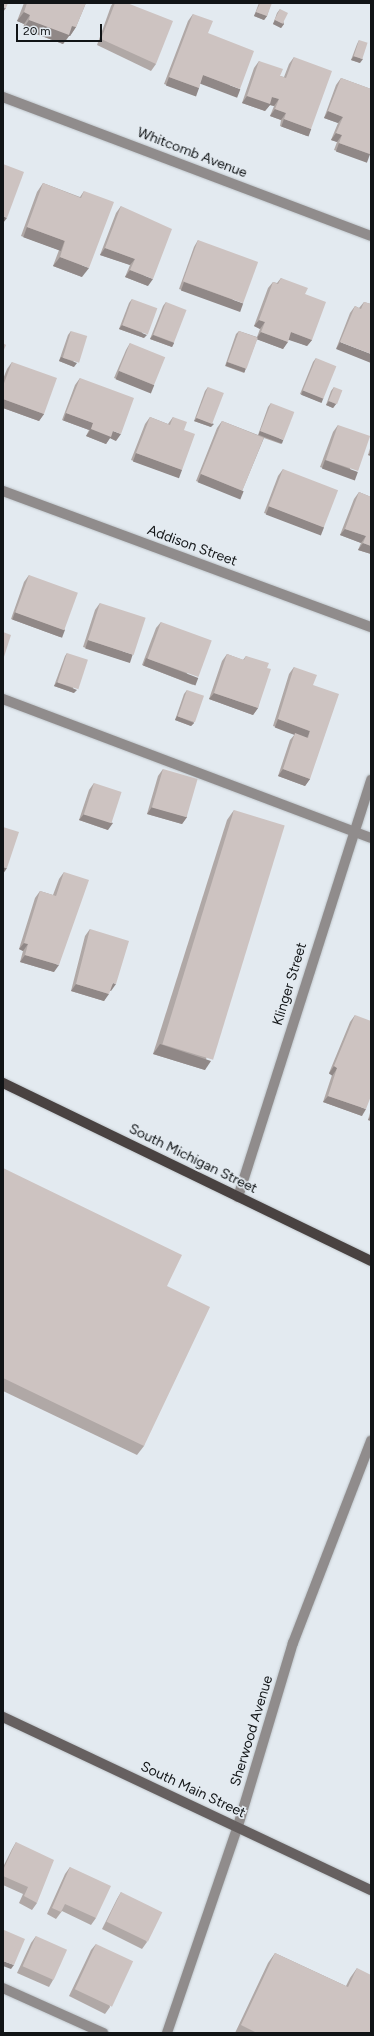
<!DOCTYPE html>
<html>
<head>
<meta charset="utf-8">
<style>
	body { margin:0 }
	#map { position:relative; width:374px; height:2036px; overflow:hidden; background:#e3eaf0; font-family:Figtree,sans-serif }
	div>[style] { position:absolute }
	.roads { filter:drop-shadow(0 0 1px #c1c8cd) drop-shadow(0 0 1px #c1c8cd) }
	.lane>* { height:10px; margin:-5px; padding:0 5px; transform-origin:5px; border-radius:5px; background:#908c8c }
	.street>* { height:10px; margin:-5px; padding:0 5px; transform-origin:5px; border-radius:5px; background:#908c8c }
	.secondary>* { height:10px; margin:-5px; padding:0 5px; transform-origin:5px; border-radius:5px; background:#666060 }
	.primary>* { height:10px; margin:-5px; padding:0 5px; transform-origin:5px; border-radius:5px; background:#494241 }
	.wall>* { inset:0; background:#b0a8a6 }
	.shaded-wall>* { inset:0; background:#908887; transform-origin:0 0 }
	.building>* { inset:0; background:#cdc3c1; transform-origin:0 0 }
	span { translate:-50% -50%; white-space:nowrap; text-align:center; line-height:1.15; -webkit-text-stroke:3.5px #e3eaf0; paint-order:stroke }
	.street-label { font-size:14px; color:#111416 }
	.frame { position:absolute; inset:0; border:4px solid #111416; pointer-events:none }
	.scale { position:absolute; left:16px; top:24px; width:86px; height:18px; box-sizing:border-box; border:2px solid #111416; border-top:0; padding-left:5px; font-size:12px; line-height:14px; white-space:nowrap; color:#111416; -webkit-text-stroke:3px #e3eaf0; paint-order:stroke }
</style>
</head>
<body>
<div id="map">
	<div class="roads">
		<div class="lane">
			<div style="left:3px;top:699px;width:393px;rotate:20.7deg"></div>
			<div style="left:3px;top:1988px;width:110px;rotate:24.2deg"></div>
		</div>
		<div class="street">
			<div style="left:3px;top:97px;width:393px;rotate:20.7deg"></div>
			<div style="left:3px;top:491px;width:392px;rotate:20.3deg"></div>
			<div style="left:238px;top:1197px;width:438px;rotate:-72.3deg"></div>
			<div style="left:167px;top:2033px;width:219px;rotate:-71.1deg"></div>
			<div style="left:238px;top:1826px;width:191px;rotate:-73.3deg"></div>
			<div style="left:293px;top:1643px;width:217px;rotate:-68.9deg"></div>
		</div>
		<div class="secondary">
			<div style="left:3px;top:1717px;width:407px;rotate:25.2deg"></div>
		</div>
		<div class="primary">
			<div style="left:3px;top:1083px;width:409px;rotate:25.8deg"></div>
		</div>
	</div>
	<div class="wall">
		<div style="clip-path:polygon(24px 3px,86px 3px,76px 27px,70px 36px,69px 36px,63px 44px,23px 29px,24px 24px,17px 21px)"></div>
		<div style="clip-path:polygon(113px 3px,127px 3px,156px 64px,151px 71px,97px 45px,111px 6px)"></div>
		<div style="clip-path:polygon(259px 3px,271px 3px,267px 16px,264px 20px,254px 16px)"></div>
		<div style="clip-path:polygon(280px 9px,284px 24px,281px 28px,273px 24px,277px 13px)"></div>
		<div style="clip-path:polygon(193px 14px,235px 96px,200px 83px,199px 88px,194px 95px,164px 84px,188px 21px)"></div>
		<div style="clip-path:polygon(359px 40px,360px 63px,351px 60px,357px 44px)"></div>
		<div style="clip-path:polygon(294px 57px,311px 129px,307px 136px,280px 126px,281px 120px,270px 116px,274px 106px,270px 105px,265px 111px,242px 103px,254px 68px,259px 61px,280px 76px,284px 77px,289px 64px)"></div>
		<div style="clip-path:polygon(341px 78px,371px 89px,371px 155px,370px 154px,365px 161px,334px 150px,337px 142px,331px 140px,338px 123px,324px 118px,336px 85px)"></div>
		<div style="clip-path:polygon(43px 183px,80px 197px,84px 191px,82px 277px,53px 266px,59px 250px,21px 236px,37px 192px)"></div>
		<div style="clip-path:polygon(121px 206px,148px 286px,125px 277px,130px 265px,100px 255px,116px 213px)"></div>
		<div style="clip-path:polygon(198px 240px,239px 310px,179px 289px,194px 247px)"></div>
		<div style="clip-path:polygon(281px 278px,305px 294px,312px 340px,307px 346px,289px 339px,283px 349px,257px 339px,244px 373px,225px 366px,236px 334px,239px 331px,257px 337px,260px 329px,254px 326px,268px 288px,273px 282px,277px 283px)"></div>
		<div style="clip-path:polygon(132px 299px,144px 338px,119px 329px,129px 303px)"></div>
		<div style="clip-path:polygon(166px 302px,174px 343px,172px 347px,150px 339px,163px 306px)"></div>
		<div style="clip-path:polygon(364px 302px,371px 304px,336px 349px,350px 313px,355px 306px,359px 308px)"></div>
		<div style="clip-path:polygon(71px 331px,74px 367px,59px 361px,68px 335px)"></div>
		<div style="clip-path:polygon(130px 343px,154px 385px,149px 392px,114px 378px,126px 350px)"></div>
		<div style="clip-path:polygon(316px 358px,323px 398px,320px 402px,300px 394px,313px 362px)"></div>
		<div style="clip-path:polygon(12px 362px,44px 414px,39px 421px,3px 408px,3px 379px,7px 369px)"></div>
		<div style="clip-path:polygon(80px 378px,116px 441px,110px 438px,106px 444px,86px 436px,89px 430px,62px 420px,75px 385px)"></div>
		<div style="clip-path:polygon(208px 387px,211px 427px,194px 421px,205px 391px)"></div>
		<div style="clip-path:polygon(334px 387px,336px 404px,333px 408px,326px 405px,331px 391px)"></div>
		<div style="clip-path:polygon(271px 403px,281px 444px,264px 438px,239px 498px,196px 481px,217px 428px,222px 421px,258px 435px,268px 407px)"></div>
		<div style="clip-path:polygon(150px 417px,168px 424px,173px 417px,184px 430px,182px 470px,177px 477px,131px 460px,145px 424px)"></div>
		<div style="clip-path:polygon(338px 425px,353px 479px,320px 467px,333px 432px)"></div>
		<div style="clip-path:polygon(371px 445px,371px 456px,368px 455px)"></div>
		<div style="clip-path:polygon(283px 469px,324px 527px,319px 534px,264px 513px,278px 476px)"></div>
		<div style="clip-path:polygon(359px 492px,371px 497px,371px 554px,358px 550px,361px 543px,340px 535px,354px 499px)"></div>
		<div style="clip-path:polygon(29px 575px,65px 630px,60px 637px,11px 619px,24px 582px)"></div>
		<div style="clip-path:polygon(100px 603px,128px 662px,83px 647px,95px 610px)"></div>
		<div style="clip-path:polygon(161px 622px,193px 685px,142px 665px,156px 628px)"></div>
		<div style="clip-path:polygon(67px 653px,74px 693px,54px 686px,65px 656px)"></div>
		<div style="clip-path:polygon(227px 654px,243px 660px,246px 656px,267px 668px,258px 708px,253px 715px,209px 699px,222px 661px)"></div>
		<div style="clip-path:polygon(294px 667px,313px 685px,310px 779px,305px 786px,278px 776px,290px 740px,295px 734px,273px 726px,289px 674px)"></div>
		<div style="clip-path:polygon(187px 690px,194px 723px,191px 726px,175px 720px,184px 694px)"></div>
		<div style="clip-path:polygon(163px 769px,187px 817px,182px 824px,147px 814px,158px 776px)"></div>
		<div style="clip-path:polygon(94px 783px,108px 830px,79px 820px,89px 790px)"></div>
		<div style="clip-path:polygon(234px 810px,205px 1070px,153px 1054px,227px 820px)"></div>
		<div style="clip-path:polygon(64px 872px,54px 972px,20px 962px,23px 951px,19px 949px,35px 898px,40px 891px,53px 895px,59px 879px)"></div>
		<div style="clip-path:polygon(90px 929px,111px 991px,110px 990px,104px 1001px,71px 991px,85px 936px)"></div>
		<div style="clip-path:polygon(355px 1015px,362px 1116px,323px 1102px,332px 1075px,329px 1073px,350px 1022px)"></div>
		<div style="clip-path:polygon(371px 1109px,371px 1121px,368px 1120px)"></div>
		<div style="clip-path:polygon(3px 1168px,167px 1286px,144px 1446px,137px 1455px,3px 1391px)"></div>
		<div style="clip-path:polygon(16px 1842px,37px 1903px,32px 1910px,19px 1903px,23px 1894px,3px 1885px,3px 1867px,12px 1849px)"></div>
		<div style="clip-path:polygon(70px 1867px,96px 1918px,91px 1925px,62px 1911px,56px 1919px,47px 1914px,65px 1874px)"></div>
		<div style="clip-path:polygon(121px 1892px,147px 1942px,142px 1949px,102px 1929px,117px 1899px)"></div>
		<div style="clip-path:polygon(36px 1936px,53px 1980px,49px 1987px,17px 1973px,31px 1943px)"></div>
		<div style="clip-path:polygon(96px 1944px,110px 2007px,105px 2014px,69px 1996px,91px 1950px)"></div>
		<div style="clip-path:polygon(275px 1953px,346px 1986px,350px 1978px,357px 1968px,371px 2033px,235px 2033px,268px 1963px)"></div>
	</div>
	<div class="shaded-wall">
		<div style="clip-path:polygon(3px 7px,6px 8px,3px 12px)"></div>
		<div style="clip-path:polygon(24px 12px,30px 15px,24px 24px,17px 21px)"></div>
		<div style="clip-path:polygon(256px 12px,267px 16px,264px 20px,254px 16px)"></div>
		<div style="clip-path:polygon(29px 20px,72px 26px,76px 27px,70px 36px,69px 36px,63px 44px,23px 29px)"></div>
		<div style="clip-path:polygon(275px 20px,284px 24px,281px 28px,273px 24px)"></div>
		<div style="clip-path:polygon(354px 56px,363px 59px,360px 63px,351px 60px)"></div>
		<div style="left:203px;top:75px;width:40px;height:9px;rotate:21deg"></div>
		<div style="left:169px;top:77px;width:32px;height:9px;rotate:20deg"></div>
		<div style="clip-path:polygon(247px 96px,272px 97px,279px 99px,274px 106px,270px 105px,265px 111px,242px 103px)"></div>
		<div style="clip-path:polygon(275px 109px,286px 113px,281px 120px,270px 116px)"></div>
		<div style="clip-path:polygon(328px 111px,343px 117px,338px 123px,324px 118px)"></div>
		<div style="left:284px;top:119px;width:29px;height:8px;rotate:20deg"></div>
		<div style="clip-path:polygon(336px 133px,342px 135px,337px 142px,331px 140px)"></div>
		<div style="left:339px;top:143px;width:33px;height:9px;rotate:20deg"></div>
		<div style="clip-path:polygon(3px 216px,7px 218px,3px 223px)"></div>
		<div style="left:27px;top:227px;width:40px;height:11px;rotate:20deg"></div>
		<div style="clip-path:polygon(105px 248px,135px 259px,130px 265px,100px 255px)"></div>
		<div style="clip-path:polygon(60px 257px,89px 268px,82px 277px,53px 266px)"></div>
		<div style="clip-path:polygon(130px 270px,153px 279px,148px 286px,125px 277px)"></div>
		<div style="left:184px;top:282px;width:63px;height:9px;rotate:20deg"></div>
		<div style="clip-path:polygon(259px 320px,265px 322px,260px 329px,254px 326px)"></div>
		<div style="clip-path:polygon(122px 325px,147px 335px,144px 338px,119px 329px)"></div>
		<div style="clip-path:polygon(261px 332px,288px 342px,283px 349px,256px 339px)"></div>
		<div style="clip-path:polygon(291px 332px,312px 340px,307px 346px,286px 339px)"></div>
		<div style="clip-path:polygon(153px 335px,174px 343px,172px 347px,150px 339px)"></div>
		<div style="clip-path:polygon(340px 342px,371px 354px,371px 363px,336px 349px)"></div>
		<div style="clip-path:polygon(61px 357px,77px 363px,74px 367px,59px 361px)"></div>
		<div style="left:227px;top:362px;width:20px;height:4px;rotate:20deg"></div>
		<div style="left:119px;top:371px;width:38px;height:9px;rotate:22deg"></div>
		<div style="left:303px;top:390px;width:22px;height:5px;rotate:22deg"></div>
		<div style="clip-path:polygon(3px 399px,44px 414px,39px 421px,3px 408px)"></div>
		<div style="clip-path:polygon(329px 401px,336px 404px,333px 408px,326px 405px)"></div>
		<div style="left:66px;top:413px;width:29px;height:8px;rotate:20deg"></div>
		<div style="clip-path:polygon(197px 418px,214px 424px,211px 427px,194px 421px)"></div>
		<div style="clip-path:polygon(91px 429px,113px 431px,121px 434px,116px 441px,110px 438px,106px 444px,86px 436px)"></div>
		<div style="left:260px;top:431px;width:25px;height:4px;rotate:21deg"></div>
		<div style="clip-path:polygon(371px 452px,371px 456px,368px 455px)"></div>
		<div style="left:136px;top:453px;width:49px;height:9px;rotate:20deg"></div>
		<div style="left:325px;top:460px;width:35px;height:9px;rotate:20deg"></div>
		<div style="left:201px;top:474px;width:46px;height:9px;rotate:22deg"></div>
		<div style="left:269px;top:506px;width:59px;height:9px;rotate:21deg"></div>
		<div style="clip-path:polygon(345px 529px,366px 536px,361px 543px,340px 535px)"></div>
		<div style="clip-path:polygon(363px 543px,371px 546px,371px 554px,358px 550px)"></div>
		<div style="left:15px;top:612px;width:53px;height:8px;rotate:20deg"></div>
		<div style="left:88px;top:640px;width:47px;height:9px;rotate:18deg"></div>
		<div style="left:146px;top:658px;width:56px;height:8px;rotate:21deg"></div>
		<div style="clip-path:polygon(57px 682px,77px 690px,74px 693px,54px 686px)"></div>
		<div style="clip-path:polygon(214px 693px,258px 708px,253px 715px,209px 699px)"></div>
		<div style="clip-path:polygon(177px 716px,194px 723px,191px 726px,175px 720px)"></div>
		<div style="left:278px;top:719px;width:34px;height:9px;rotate:21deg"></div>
		<div style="clip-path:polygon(283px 769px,310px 779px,305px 786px,278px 776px)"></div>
		<div style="clip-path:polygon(152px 807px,187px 817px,182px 824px,147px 814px)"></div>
		<div style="clip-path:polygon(84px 814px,113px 823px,108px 830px,79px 820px)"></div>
		<div style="clip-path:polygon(3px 867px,7px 868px,3px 874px)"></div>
		<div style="clip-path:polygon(24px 943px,28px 944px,23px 951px,19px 949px)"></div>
		<div style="clip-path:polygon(25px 955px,59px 965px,54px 972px,20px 962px)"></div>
		<div style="clip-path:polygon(113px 983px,116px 984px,111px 991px,108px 990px)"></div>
		<div style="clip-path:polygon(76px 984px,109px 994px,104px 1001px,71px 991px)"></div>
		<div style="clip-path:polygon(160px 1044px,211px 1061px,205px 1070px,153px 1054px)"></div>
		<div style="left:334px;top:1066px;width:4px;height:9px;rotate:34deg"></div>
		<div style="clip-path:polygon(328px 1096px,366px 1109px,362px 1116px,323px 1102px)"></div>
		<div style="clip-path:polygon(371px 1115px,371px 1121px,368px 1120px)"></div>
		<div style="clip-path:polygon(3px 1961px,14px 1965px,11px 1969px,3px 1966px)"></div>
	</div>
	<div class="building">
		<div style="clip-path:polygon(3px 3px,8px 3px,6px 8px,3px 7px)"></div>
		<div style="clip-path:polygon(27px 3px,86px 3px,76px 27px,72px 26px,69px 35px,29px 20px,30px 15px,24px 12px)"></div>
		<div style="clip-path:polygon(115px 3px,127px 3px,173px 21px,156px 64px,101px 39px)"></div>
		<div style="clip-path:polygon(260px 3px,272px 3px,267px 16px,256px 12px)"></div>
		<div style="left:280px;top:9px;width:9px;height:12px;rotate:27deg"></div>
		<div style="clip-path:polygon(193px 14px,213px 21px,208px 33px,254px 51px,240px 89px,203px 75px,199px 88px,169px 77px)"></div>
		<div style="left:359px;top:40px;width:9px;height:17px;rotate:18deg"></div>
		<div style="clip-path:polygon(294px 57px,332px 71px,311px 129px,284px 119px,286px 113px,275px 109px,279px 99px,272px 97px,270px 104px,247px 96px,259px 61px,283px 69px,280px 76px,286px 78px)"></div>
		<div style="clip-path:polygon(341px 78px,371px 89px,371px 150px,370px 154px,339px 143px,342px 135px,336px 133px,343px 117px,328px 111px)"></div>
		<div style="clip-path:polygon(3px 164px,24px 172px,7px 218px,3px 216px)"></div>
		<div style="clip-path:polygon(43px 183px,81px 198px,84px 191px,114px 202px,89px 268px,60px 257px,65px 241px,27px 227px)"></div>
		<div style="clip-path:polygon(121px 206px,172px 229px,153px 279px,130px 270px,135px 259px,105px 248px)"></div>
		<div style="left:198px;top:240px;width:64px;height:44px;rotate:20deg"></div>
		<div style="clip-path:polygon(281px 278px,308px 288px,305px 294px,326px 302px,312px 340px,291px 332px,288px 342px,261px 332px,265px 322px,259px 320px,273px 282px,278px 284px)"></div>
		<div style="left:132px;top:299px;width:27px;height:28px;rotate:20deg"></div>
		<div style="left:166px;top:302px;width:22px;height:35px;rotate:21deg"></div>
		<div style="clip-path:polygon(364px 302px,371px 304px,371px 354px,340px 342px,355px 306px,361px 309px)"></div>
		<div style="left:71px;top:331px;width:17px;height:28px;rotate:17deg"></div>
		<div style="left:239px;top:331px;width:20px;height:33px;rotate:20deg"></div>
		<div style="clip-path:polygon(3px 343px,6px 345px,3px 352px)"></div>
		<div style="left:130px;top:343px;width:38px;height:30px;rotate:22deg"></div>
		<div style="left:316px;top:358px;width:22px;height:35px;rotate:22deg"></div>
		<div style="clip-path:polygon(12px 362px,57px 378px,44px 414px,3px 399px,3px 386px)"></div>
		<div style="clip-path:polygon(80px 378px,134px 398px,121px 434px,113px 431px,111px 437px,91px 429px,93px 423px,66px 413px)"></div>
		<div style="left:208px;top:387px;width:17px;height:33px;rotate:21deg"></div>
		<div style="left:334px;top:387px;width:9px;height:15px;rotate:21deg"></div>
		<div style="left:271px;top:403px;width:25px;height:30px;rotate:21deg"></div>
		<div style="clip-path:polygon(150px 417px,170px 425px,173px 417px,187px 422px,184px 430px,195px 434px,182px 470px,136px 453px)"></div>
		<div style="left:222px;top:421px;width:45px;height:57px;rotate:22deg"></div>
		<div style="left:338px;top:425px;width:34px;height:37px;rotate:19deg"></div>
		<div style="left:283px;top:469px;width:59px;height:40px;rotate:21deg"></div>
		<div style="clip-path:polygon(359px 492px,371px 497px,371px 546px,363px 543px,366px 536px,345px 529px)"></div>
		<div style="left:29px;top:575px;width:52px;height:40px;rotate:20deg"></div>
		<div style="left:100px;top:603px;width:48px;height:39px;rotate:18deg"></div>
		<div style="left:161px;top:622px;width:54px;height:39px;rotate:20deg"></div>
		<div style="clip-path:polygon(3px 632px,11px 635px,3px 660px)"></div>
		<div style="left:67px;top:653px;width:22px;height:31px;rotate:18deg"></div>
		<div style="clip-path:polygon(227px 654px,244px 660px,246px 656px,269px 663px,267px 668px,271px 669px,258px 708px,214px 693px)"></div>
		<div style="clip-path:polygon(294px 667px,317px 675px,313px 685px,339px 694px,310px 779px,283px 769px,295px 733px,308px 738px,310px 731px,278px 719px)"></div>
		<div style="left:187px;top:690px;width:18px;height:28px;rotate:19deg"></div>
		<div style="left:163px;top:769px;width:36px;height:40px;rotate:16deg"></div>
		<div style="left:94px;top:783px;width:29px;height:33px;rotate:18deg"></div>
		<div style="left:234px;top:810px;width:53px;height:245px;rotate:17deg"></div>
		<div style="clip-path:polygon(3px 827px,19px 832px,7px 868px,3px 867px)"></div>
		<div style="clip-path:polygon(64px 872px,89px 880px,59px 965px,25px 955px,28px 944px,24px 943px,40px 891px,56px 896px)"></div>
		<div style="clip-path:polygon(90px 929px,129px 941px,116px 984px,113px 983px,109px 994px,76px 984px)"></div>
		<div style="clip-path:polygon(355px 1015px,371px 1021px,371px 1096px,366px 1109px,328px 1096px,337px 1068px,334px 1066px)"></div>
		<div style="clip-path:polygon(3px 1168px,182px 1255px,167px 1286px,210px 1307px,144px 1446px,3px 1378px)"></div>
		<div style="clip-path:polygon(16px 1842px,54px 1860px,37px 1903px,24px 1896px,28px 1887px,3px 1876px,3px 1870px)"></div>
		<div style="clip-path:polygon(70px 1867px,111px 1886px,96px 1918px,65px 1904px,61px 1912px,52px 1908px)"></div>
		<div style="left:121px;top:1892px;width:46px;height:33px;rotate:26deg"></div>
		<div style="clip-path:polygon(4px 1930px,25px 1939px,14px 1965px,3px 1961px,3px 1932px)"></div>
		<div style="left:36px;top:1936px;width:34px;height:33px;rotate:24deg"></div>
		<div style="left:96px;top:1944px;width:41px;height:50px;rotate:25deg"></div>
		<div style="clip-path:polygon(275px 1953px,348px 1987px,357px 1968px,371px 1975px,371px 2033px,257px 2033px,241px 2025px)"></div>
	</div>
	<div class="street-label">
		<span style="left:192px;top:153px;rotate:21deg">Whitcomb Avenue</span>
		<span style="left:192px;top:546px;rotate:20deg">Addison Street</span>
		<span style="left:290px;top:984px;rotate:-73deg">Klinger Street</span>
		<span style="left:193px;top:1159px;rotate:26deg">South Michigan Street</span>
		<span style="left:252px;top:1731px;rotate:-73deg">Sherwood Avenue</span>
		<span style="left:193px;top:1790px;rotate:25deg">South Main Street</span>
	</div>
	<div class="frame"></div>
	<div class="scale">20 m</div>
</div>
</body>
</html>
